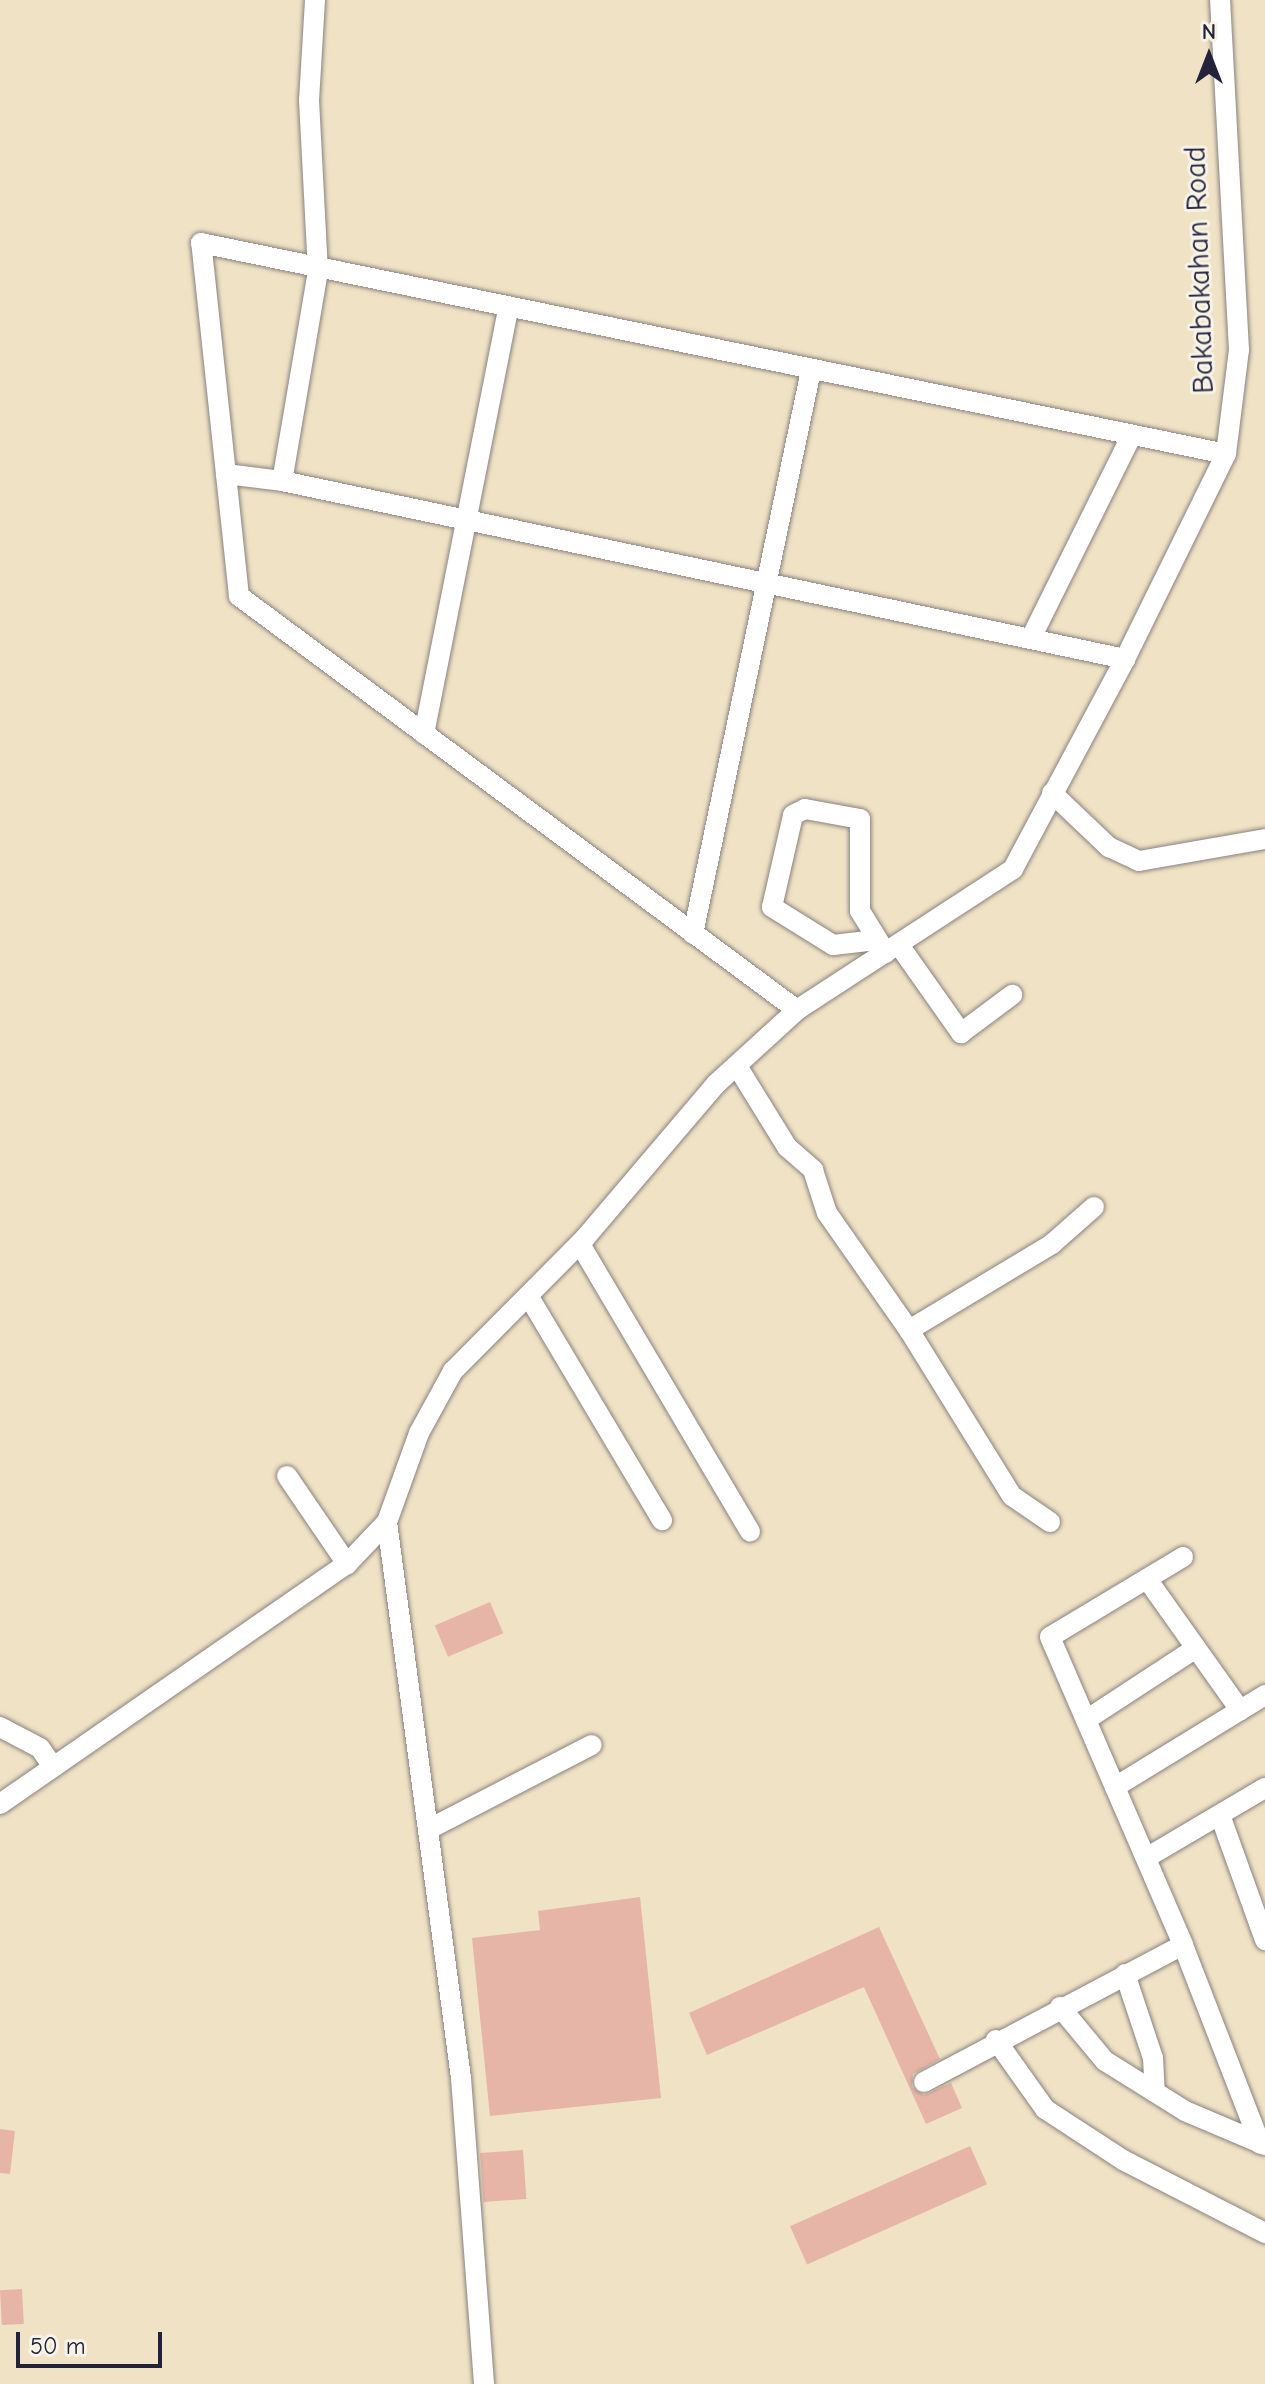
<!DOCTYPE html>
<style>
body{margin:0}
#map{position:relative;width:1265px;height:2384px;overflow:hidden;background:#f0e2c4;font-family:"Comic Neue",sans-serif}
div>[style]{position:absolute}
.building>*{inset:0;background:#e7b5a7;transform-origin:0 0}
.roads{filter:drop-shadow(0 0 2px #898280) drop-shadow(0 0 2px #898280)}
.minor>*{height:20px;margin:-10px;padding:0 10px;transform-origin:10px;border-radius:10px;background:#fff}
span{translate:-50% -50%;white-space:nowrap;text-align:center;line-height:1.15;-webkit-text-stroke:6px #f7f3e8;paint-order:stroke}
.street-label{font-size:30px;color:#22223b}
.north{position:absolute;left:1169px;top:16px;width:80px;height:80px;-webkit-text-stroke:6px #f7f3e8;paint-order:stroke;rotate:0deg;font-size:22px;font-weight:700;line-height:32px;text-align:center;color:#22223b}
.north::after{content:'';display:block;margin:auto;width:28px;height:36px;background:#22223b;clip-path:polygon(50% 0,100% 100%,50% 72%,0 100%)}
.scale{position:absolute;left:16px;top:2332px;width:146px;height:36px;box-sizing:border-box;border:4px solid #22223b;border-top:0;padding-left:10px;font-size:24px;line-height:28px;white-space:nowrap;color:#22223b;-webkit-text-stroke:6px #f7f3e8;paint-order:stroke}
</style>
<div id="map">
<div class="building">
<i style="left:490px;top:1602px;width:34px;height:60px;rotate:67deg"></i>
<i style="clip-path:polygon(640px 1897px,661px 2098px,490px 2116px,472px 1938px,540px 1930px,538px 1911px)"></i>
<i style="clip-path:polygon(879px 1927px,940px 2059px,913px 2074px,912px 2087px,924px 2095px,951px 2083px,962px 2108px,926px 2124px,864px 1987px,707px 2055px,689px 2013px)"></i>
<i style="clip-path:polygon(0 2129px,15px 2131px,10px 2174px,0 2173px)"></i>
<i style="left:970px;top:2146px;width:42px;height:197px;rotate:66deg"></i>
<i style="left:523px;top:2150px;width:49px;height:43px;rotate:86deg"></i>
<i style="left:22px;top:2289px;width:35px;height:22px;rotate:87deg"></i>
</div>
<div class="roads">
<div class="minor">
<i style="left:315px;top:0;width:100px;rotate:93.4deg"></i>
<i style="left:309px;top:100px;width:171px;rotate:87deg"></i>
<i style="left:318px;top:271px;width:213px;rotate:99.7deg"></i>
<i style="left:282px;top:481px;width:862px;rotate:11.92deg"></i>
<i style="left:226px;top:474px;width:56px;rotate:7.1deg"></i>
<i style="left:1032px;top:636px;width:222px;rotate:-63.6deg"></i>
<i style="left:424px;top:734px;width:433px;rotate:-78.8deg"></i>
<i style="left:1052px;top:793px;width:79px;rotate:43.5deg"></i>
<i style="left:1109px;top:847px;width:33px;rotate:25deg"></i>
<i style="left:1139px;top:861px;width:128px;rotate:-9.9deg"></i>
<i style="left:693px;top:934px;width:576px;rotate:-78.18deg"></i>
<i style="left:876px;top:940px;width:43px;rotate:173.4deg"></i>
<i style="left:833px;top:945px;width:72px;rotate:-148.1deg"></i>
<i style="left:772px;top:907px;width:94px;rotate:-77.1deg"></i>
<i style="left:793px;top:815px;width:13px;rotate:-27deg"></i>
<i style="left:805px;top:809px;width:56px;rotate:10.3deg"></i>
<i style="left:860px;top:819px;width:92px;rotate:90deg"></i>
<i style="left:860px;top:911px;width:49px;rotate:58.2deg"></i>
<i style="left:899px;top:945px;width:108px;rotate:54.8deg"></i>
<i style="left:961px;top:1033px;width:64px;rotate:-36.7deg"></i>
<i style="left:797px;top:1010px;width:695px;rotate:-143.43deg"></i>
<i style="left:239px;top:596px;width:355px;rotate:-96.1deg"></i>
<i style="left:201px;top:243px;width:1046px;rotate:11.63deg"></i>
<i style="left:737px;top:1066px;width:95px;rotate:58.3deg"></i>
<i style="left:787px;top:1147px;width:35px;rotate:41deg"></i>
<i style="left:813px;top:1170px;width:45px;rotate:72deg"></i>
<i style="left:827px;top:1213px;width:143px;rotate:55deg"></i>
<i style="left:909px;top:1330px;width:195px;rotate:58.2deg"></i>
<i style="left:1012px;top:1496px;width:46px;rotate:34.4deg"></i>
<i style="left:580px;top:1244px;width:334px;rotate:59.4deg"></i>
<i style="left:529px;top:1297px;width:260px;rotate:59.2deg"></i>
<i style="left:909px;top:1330px;width:167px;rotate:-31deg"></i>
<i style="left:1052px;top:1244px;width:56px;rotate:-41.4deg"></i>
<i style="left:287px;top:1476px;width:107px;rotate:55.7deg"></i>
<i style="left:387px;top:1522px;width:561px;rotate:82.42deg"></i>
<i style="left:461px;top:2078px;width:307px;rotate:85.7deg"></i>
<i style="left:1183px;top:1557px;width:155px;rotate:149deg"></i>
<i style="left:1050px;top:1637px;width:335px;rotate:66.6deg"></i>
<i style="left:1183px;top:1945px;width:213px;rotate:68.8deg"></i>
<i style="left:1147px;top:1579px;width:161px;rotate:54.6deg"></i>
<i style="left:1086px;top:1720px;width:131px;rotate:-33.2deg"></i>
<i style="left:0;top:1727px;width:45px;rotate:27.7deg"></i>
<i style="left:40px;top:1748px;width:21px;rotate:55deg"></i>
<i style="left:1115px;top:1787px;width:176px;rotate:-31.5deg"></i>
<i style="left:0;top:1804px;width:422px;rotate:-34.7deg"></i>
<i style="left:347px;top:1564px;width:58px;rotate:-46.4deg"></i>
<i style="left:387px;top:1522px;width:95px;rotate:-70.2deg"></i>
<i style="left:419px;top:1433px;width:71px;rotate:-61.3deg"></i>
<i style="left:453px;top:1371px;width:187px;rotate:-45.2deg"></i>
<i style="left:585px;top:1238px;width:202px;rotate:-49.6deg"></i>
<i style="left:716px;top:1084px;width:110px;rotate:-42.4deg"></i>
<i style="left:797px;top:1010px;width:258px;rotate:-33.1deg"></i>
<i style="left:1013px;top:869px;width:238px;rotate:-61.9deg"></i>
<i style="left:1125px;top:659px;width:229px;rotate:-63.8deg"></i>
<i style="left:1226px;top:454px;width:105px;rotate:-82.9deg"></i>
<i style="left:1239px;top:350px;width:351px;rotate:-93.1deg"></i>
<i style="left:1220px;top:1815px;width:133px;rotate:70.2deg"></i>
<i style="left:429px;top:1829px;width:183px;rotate:-27.3deg"></i>
<i style="left:1146px;top:1858px;width:138px;rotate:-30.5deg"></i>
<i style="left:1125px;top:1974px;width:89px;rotate:71.6deg"></i>
<i style="left:1153px;top:2058px;width:34px;rotate:87deg"></i>
<i style="left:1060px;top:2007px;width:70px;rotate:50.2deg"></i>
<i style="left:1105px;top:2061px;width:94px;rotate:32deg"></i>
<i style="left:1185px;top:2111px;width:87px;rotate:23deg"></i>
<i style="left:996px;top:2040px;width:85px;rotate:54.6deg"></i>
<i style="left:1045px;top:2109px;width:93px;rotate:33.2deg"></i>
<i style="left:1123px;top:2160px;width:160px;rotate:27.2deg"></i>
<i style="left:924px;top:2082px;width:293px;rotate:-27.9deg"></i>
</div>
</div>
<div class="street-label">
<span style="left:1200px;top:270px;rotate:-92deg">Bakabakahan Road</span>
</div>
<div class="north">N</div>
<div class="scale">50 m</div>
</div>
